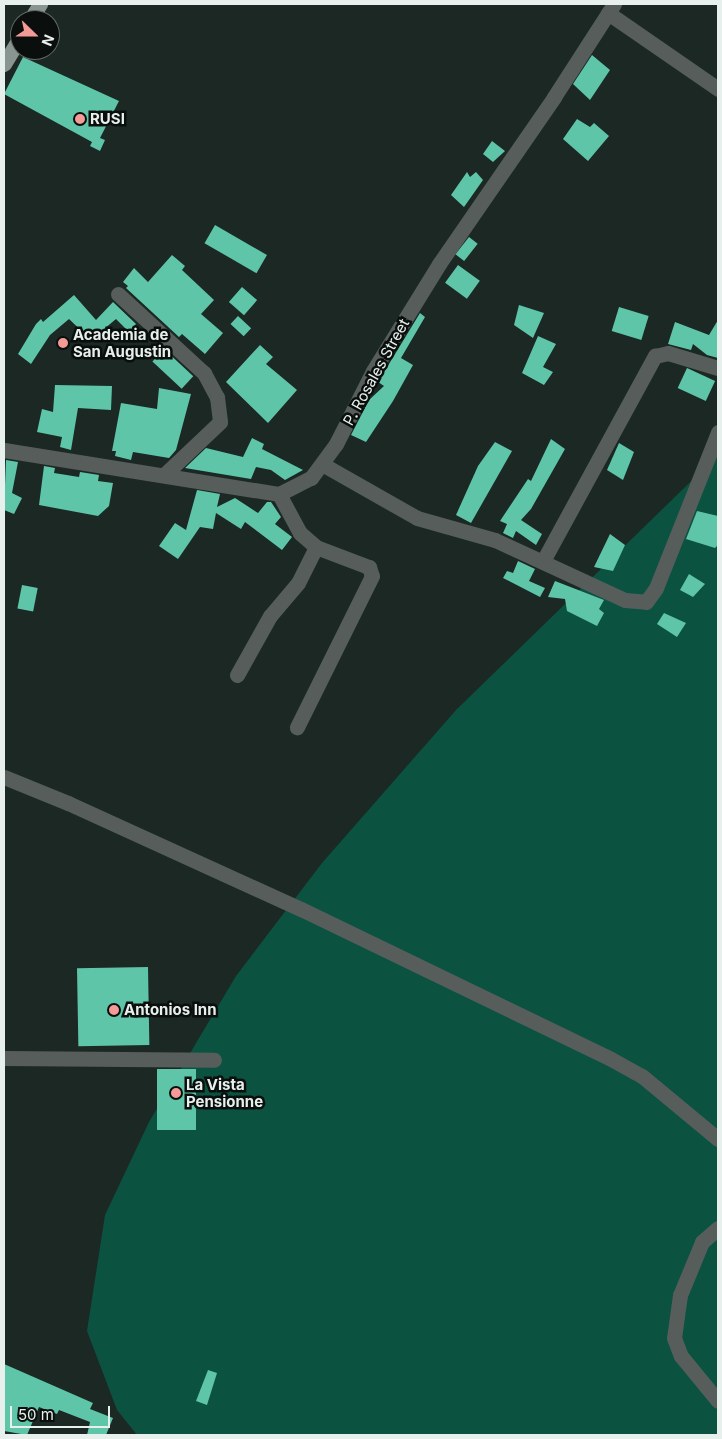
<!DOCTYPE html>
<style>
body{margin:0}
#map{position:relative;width:722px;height:1439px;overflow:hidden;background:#1b2824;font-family:Inter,sans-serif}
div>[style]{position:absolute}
.green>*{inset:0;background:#0b5241}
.building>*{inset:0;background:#5ec5a8;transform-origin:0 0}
.minor>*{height:15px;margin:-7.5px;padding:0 7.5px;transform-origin:7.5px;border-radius:7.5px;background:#575d5b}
.major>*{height:15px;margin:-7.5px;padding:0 7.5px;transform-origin:7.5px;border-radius:7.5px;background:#889590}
.dots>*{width:14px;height:14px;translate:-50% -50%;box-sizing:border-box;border:2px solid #0a0f0d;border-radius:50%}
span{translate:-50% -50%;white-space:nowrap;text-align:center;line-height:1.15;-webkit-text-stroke:5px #0a0f0d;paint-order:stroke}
.poi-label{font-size:15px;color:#e8f0ed;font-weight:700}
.left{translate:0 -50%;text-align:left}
.street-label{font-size:15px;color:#e8f0ed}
.frame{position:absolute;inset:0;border:5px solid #e8f0ed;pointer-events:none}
.north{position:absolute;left:10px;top:10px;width:50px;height:50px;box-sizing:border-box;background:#0a0f0d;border:1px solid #636967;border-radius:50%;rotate:112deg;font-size:14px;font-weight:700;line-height:20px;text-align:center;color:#e8f0ed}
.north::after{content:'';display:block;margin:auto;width:18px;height:22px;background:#f59b97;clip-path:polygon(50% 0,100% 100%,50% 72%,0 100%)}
.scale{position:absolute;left:10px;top:1406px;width:100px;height:22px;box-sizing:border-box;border:2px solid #e8f0ed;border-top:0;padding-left:6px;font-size:15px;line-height:18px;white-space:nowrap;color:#e8f0ed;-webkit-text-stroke:4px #0a0f0d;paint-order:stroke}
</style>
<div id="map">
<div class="green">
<i style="clip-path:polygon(718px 455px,718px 1435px,137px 1435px,117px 1410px,87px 1331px,105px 1215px,149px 1122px,236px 976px,322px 863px,456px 710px)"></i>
</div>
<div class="building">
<i style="clip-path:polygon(592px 55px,610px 70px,590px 100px,573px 84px)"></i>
<i style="clip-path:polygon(23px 57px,119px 101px,100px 138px,105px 140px,100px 151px,90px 146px,92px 142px,4px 94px)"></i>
<i style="clip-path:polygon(577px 119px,590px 127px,594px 123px,609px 136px,588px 161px,563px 139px)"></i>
<i style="clip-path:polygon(492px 141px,505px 151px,493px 162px,483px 154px)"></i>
<i style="clip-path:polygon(467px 172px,470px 177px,476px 172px,483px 180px,464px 207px,451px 195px)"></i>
<i style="left:215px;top:225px;width:60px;height:21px;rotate:30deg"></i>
<i style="left:469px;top:237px;width:11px;height:22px;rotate:38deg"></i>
<i style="clip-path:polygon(172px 255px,185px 266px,182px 270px,214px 300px,201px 314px,223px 333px,205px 354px,182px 334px,179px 337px,126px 288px,128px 286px,123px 282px,134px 268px,148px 282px)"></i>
<i style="left:458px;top:265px;width:27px;height:22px;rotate:36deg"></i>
<i style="left:242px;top:287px;width:20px;height:20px;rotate:41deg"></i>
<i style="clip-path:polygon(74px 295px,96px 320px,113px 302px,136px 324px,129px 332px,116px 319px,91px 340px,69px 319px,50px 335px,31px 364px,18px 354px,36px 324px,41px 319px,43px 322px)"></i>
<i style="clip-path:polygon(519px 305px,544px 313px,533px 338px,514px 325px)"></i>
<i style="left:619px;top:307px;width:31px;height:25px;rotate:17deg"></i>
<i style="clip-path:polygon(420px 313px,425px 317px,401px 358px,413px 365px,393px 401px,366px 442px,351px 435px,369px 400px,384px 386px,378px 382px)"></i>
<i style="left:238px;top:316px;width:18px;height:11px;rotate:43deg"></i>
<i style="clip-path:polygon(718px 320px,718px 358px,707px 355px,693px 344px,691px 350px,668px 344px,675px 322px,709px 335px)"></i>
<i style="clip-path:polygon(538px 336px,556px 344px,543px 367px,553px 372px,544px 385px,522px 373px)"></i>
<i style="clip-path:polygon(260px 345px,273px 357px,266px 364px,297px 390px,268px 423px,226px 382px)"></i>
<i style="left:164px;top:349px;width:40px;height:17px;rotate:43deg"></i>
<i style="left:687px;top:368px;width:31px;height:22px;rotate:25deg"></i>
<i style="clip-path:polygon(55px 385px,112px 386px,111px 410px,78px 408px,71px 450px,60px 447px,62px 437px,37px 432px,42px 409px,53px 412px)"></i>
<i style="clip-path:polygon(159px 388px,191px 394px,176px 450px,169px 458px,133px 452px,131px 460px,115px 456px,116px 451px,112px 451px,121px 403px,157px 409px)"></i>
<i style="clip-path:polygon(252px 438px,264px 444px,262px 449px,303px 470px,285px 480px,271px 470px,256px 467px,251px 479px,185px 468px,206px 448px,243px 457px)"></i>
<i style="clip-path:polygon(551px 439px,565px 449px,531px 509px,521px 520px,542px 534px,536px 545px,516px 531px,513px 538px,503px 533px,507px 524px,500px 521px,528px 479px,531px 481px)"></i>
<i style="clip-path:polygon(495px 442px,512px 451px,471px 523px,456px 515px,478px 466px)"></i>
<i style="clip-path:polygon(619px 443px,634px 452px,623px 480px,607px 470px)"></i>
<i style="clip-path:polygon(6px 460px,18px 462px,12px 493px,22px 498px,14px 514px,4px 510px)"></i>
<i style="clip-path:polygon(44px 466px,55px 468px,54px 473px,79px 477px,80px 472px,99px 475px,98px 481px,113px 483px,109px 506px,98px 516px,39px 505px)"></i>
<i style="clip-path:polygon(197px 490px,220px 494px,217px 507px,235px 498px,258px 513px,267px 502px,271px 502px,281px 517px,275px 524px,292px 537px,282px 550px,245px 522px,241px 529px,216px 513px,213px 529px,200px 527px,178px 559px,159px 546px,175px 523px,186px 530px)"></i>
<i style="clip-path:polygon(697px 511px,718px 516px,718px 545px,715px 548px,686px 539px)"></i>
<i style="clip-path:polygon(610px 534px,625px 545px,613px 571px,594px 567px)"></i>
<i style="clip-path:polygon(518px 561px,535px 569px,529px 581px,545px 588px,540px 597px,503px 578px,507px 571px,513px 573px)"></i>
<i style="clip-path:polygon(689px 574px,705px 584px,693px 597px,680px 590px)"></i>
<i style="clip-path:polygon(555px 581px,604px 600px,599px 609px,604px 613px,597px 626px,567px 611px,565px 599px,548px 597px)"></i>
<i style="left:22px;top:585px;width:16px;height:24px;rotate:11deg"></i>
<i style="clip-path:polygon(664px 613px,686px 623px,677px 637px,657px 624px)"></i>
<i style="left:148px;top:967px;width:78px;height:71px;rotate:89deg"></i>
<i style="left:157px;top:1069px;width:39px;height:61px"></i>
<i style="clip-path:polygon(4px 1364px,93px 1403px,90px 1409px,113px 1418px,106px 1435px,87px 1435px,90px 1422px,59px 1410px,57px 1414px,39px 1407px,27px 1435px,4px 1431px)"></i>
<i style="clip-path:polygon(208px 1370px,217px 1373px,207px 1405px,196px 1401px)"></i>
</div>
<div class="minor">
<i style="left:608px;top:13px;width:134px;rotate:34.6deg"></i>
<i style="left:118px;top:294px;width:117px;rotate:42.6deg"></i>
<i style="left:204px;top:373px;width:27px;rotate:62deg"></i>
<i style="left:217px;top:397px;width:25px;rotate:83deg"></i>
<i style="left:220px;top:422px;width:76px;rotate:136.6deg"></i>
<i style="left:4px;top:450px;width:278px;rotate:9.1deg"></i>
<i style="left:279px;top:494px;width:36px;rotate:-27deg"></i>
<i style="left:311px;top:478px;width:42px;rotate:-53.7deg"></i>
<i style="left:336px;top:444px;width:82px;rotate:-63.1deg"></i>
<i style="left:373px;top:371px;width:126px;rotate:-58.3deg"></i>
<i style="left:439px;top:264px;width:203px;rotate:-55.4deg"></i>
<i style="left:554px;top:97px;width:111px;rotate:-57.2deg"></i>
<i style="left:322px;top:464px;width:109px;rotate:29.6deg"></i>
<i style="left:417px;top:518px;width:81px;rotate:15.8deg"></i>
<i style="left:495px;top:540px;width:143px;rotate:24.8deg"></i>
<i style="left:625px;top:600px;width:21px;rotate:5deg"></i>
<i style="left:646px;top:602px;width:17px;rotate:-54deg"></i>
<i style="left:656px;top:588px;width:168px;rotate:-68.3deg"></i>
<i style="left:279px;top:494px;width:44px;rotate:61.7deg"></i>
<i style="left:300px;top:533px;width:21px;rotate:41deg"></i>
<i style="left:316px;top:547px;width:57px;rotate:20.7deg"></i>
<i style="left:369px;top:567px;width:9px;rotate:72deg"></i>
<i style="left:372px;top:576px;width:169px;rotate:116.4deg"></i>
<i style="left:543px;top:561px;width:234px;rotate:-61.4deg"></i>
<i style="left:655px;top:356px;width:13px;rotate:-13deg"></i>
<i style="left:668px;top:353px;width:52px;rotate:16.7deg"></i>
<i style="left:237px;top:675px;width:68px;rotate:-60.8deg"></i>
<i style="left:270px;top:616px;width:43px;rotate:-49.7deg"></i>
<i style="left:298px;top:583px;width:40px;rotate:-63.4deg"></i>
<i style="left:4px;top:777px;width:69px;rotate:22.1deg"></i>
<i style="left:68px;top:803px;width:256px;rotate:24.5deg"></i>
<i style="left:301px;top:909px;width:344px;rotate:25.8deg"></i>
<i style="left:611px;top:1059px;width:35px;rotate:29deg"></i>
<i style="left:642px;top:1076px;width:99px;rotate:39.7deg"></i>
<i style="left:4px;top:1058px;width:210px;rotate:0.5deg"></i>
<i style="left:718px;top:1228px;width:21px;rotate:139deg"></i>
<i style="left:702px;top:1242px;width:57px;rotate:112.5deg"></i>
<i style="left:680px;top:1295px;width:43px;rotate:97.9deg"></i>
<i style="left:674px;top:1338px;width:19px;rotate:69deg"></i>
<i style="left:681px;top:1356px;width:58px;rotate:50.6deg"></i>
</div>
<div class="major">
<i style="left:30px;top:20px;width:19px;rotate:-58deg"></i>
<i style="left:4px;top:64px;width:31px;rotate:-59deg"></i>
</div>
<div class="dots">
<i style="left:80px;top:119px;background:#f59b97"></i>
<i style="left:63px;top:343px;background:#f59b97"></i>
<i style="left:114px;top:1010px;background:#f59b97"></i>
<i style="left:176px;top:1093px;background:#f59b97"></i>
</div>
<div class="poi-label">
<span class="left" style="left:90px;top:119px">RUSI</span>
<span class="left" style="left:73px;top:343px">Academia de<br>San Augustin</span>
<span class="left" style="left:124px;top:1010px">Antonios Inn</span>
<span class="left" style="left:186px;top:1093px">La Vista<br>Pensionne</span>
</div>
<div class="street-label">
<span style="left:376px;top:372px;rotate:-61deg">P. Rosales Street</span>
</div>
<div class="frame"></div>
<div class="north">N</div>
<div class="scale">50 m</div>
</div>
